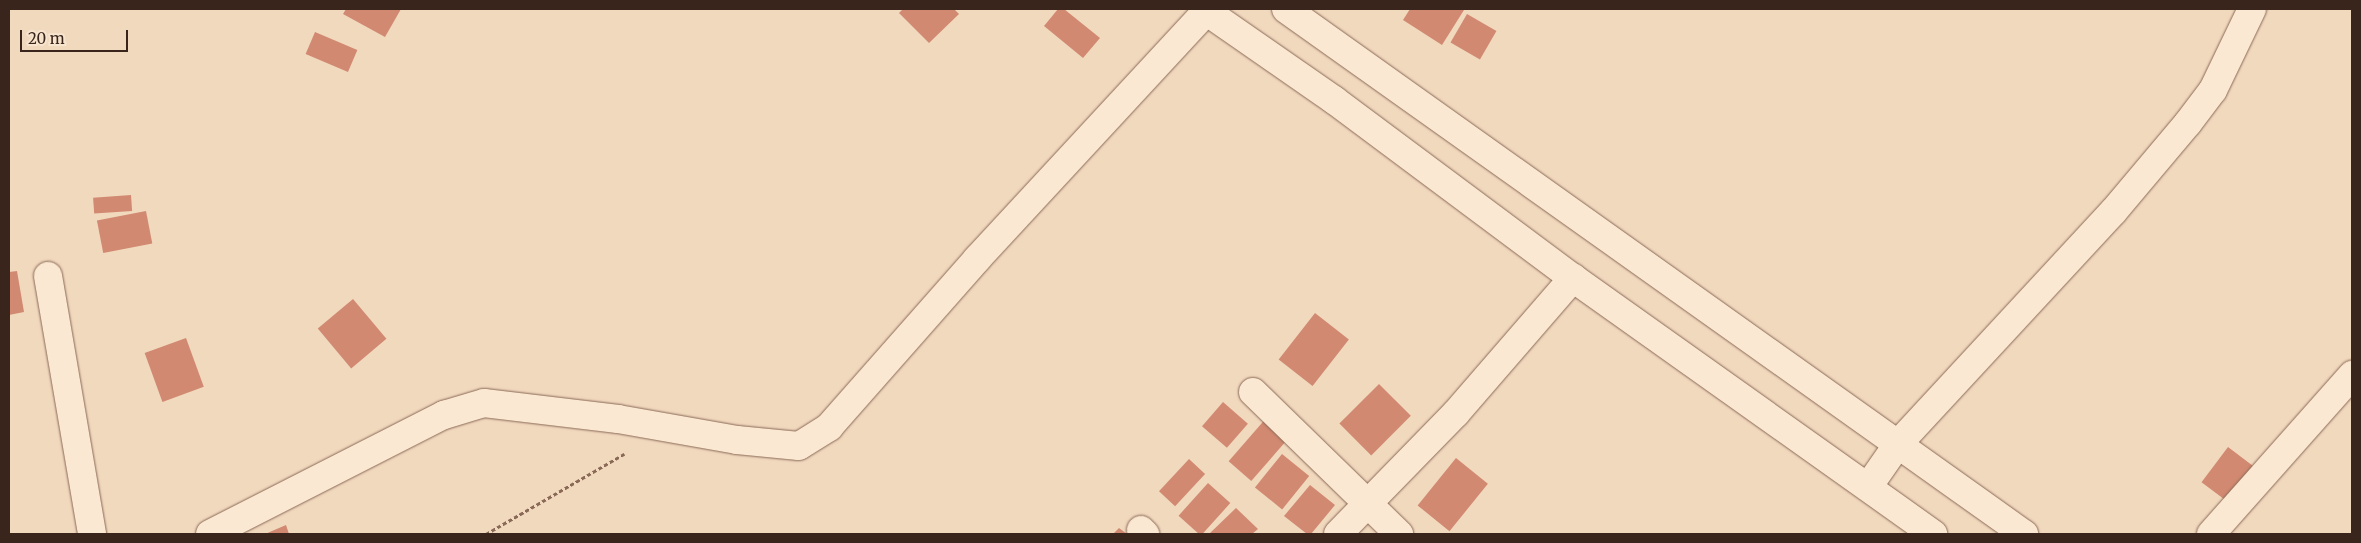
<!DOCTYPE html>
<style>
body{margin:0}
#map{position:relative;width:2361px;height:543px;overflow:hidden;background:#f1d9be;font-family:Merriweather,serif}
div>[style]{position:absolute}
.building>*{inset:0;background:#d18971;transform-origin:0 0}
.path>*{height:3px;margin-top:-1.5px;transform-origin:0;background:repeating-linear-gradient(90deg,#8a6956 0 4px,transparent 0 6.5px)}
.roads{filter:drop-shadow(0 0 1px #8a6956) drop-shadow(0 0 1px #8a6956)}
.minor>*{height:28px;margin:-14px;padding:0 14px;transform-origin:14px;border-radius:14px;background:#fbe8d2}
.tertiary>*{height:28px;margin:-14px;padding:0 14px;transform-origin:14px;border-radius:14px;background:#fbe8d2}
span{translate:-50% -50%;white-space:nowrap;text-align:center;line-height:1.15;-webkit-text-stroke:4.5px #f8e5ce;paint-order:stroke}
.frame{position:absolute;inset:0;border:10px solid #39251b;pointer-events:none}
.scale{position:absolute;left:20px;top:30px;width:108px;height:22px;box-sizing:border-box;border:2px solid #39251b;border-top:0;padding-left:6px;font-size:15px;line-height:18px;white-space:nowrap;color:#39251b;-webkit-text-stroke:4px #f8e5ce;paint-order:stroke}
</style>
<div id="map">
<div class="building">
<i style="clip-path:polygon(346px 9px,401px 9px,385px 37px,343px 14px)"></i>
<i style="clip-path:polygon(903px 9px,954px 9px,959px 14px,929px 43px,899px 13px)"></i>
<i style="clip-path:polygon(1058px 9px,1064px 9px,1100px 38px,1083px 58px,1044px 26px)"></i>
<i style="clip-path:polygon(1410px 9px,1461px 9px,1464px 10px,1442px 45px,1403px 20px)"></i>
<i style="left:1467px;top:14px;width:34px;height:33px;rotate:30deg"></i>
<i style="left:315px;top:32px;width:46px;height:24px;rotate:23deg"></i>
<i style="left:131px;top:195px;width:16px;height:38px;rotate:86deg"></i>
<i style="left:146px;top:211px;width:33px;height:50px;rotate:79deg"></i>
<i style="clip-path:polygon(17px 271px,24px 312px,9px 315px,9px 272px)"></i>
<i style="left:353px;top:299px;width:52px;height:46px;rotate:50deg"></i>
<i style="left:1315px;top:313px;width:43px;height:59px;rotate:38deg"></i>
<i style="left:186px;top:338px;width:52px;height:44px;rotate:70deg"></i>
<i style="left:1379px;top:384px;width:45px;height:56px;rotate:45deg"></i>
<i style="left:1223px;top:402px;width:33px;height:32px;rotate:41deg"></i>
<i style="left:1268px;top:416px;width:30px;height:60px;rotate:41deg"></i>
<i style="left:2228px;top:447px;width:36px;height:44px;rotate:37deg"></i>
<i style="left:1282px;top:454px;width:35px;height:43px;rotate:39deg"></i>
<i style="left:1456px;top:458px;width:41px;height:61px;rotate:39deg"></i>
<i style="left:1189px;top:459px;width:22px;height:44px;rotate:43deg"></i>
<i style="left:1208px;top:483px;width:30px;height:44px;rotate:42deg"></i>
<i style="clip-path:polygon(1310px 485px,1335px 505px,1311px 534px,1307px 534px,1284px 516px)"></i>
<i style="clip-path:polygon(1236px 508px,1258px 529px,1252px 534px,1209px 534px)"></i>
<i style="clip-path:polygon(286px 525px,289px 534px,265px 534px)"></i>
<i style="clip-path:polygon(1119px 528px,1127px 534px,1113px 534px)"></i>
</div>
<div class="path">
<i style="left:486px;top:534px;width:160px;rotate:-30.1deg"></i>
</div>
<div class="roads">
<div class="minor">
<i style="left:48px;top:276px;width:262px;rotate:80.3deg"></i>
<i style="left:1253px;top:392px;width:204px;rotate:44.2deg"></i>
<i style="left:1898px;top:444px;width:316px;rotate:-47.2deg"></i>
<i style="left:2113px;top:212px;width:116px;rotate:-49.9deg"></i>
<i style="left:2188px;top:123px;width:41px;rotate:-52.9deg"></i>
<i style="left:2213px;top:90px;width:90px;rotate:-64.3deg"></i>
<i style="left:1141px;top:530px;width:6px;rotate:45deg"></i>
<i style="left:210px;top:534px;width:263px;rotate:-27deg"></i>
<i style="left:444px;top:415px;width:42px;rotate:-16.7deg"></i>
<i style="left:484px;top:403px;width:135px;rotate:6.8deg"></i>
<i style="left:618px;top:419px;width:121px;rotate:10deg"></i>
<i style="left:737px;top:440px;width:62px;rotate:5.5deg"></i>
<i style="left:799px;top:446px;width:36px;rotate:-32deg"></i>
<i style="left:829px;top:427px;width:224px;rotate:-48.6deg"></i>
<i style="left:977px;top:259px;width:338px;rotate:-47.2deg"></i>
<i style="left:1338px;top:534px;width:169px;rotate:-45.7deg"></i>
<i style="left:1456px;top:413px;width:179px;rotate:-49.1deg"></i>
<i style="left:2211px;top:534px;width:213px;rotate:-48.4deg"></i>
</div>
<div class="tertiary">
<i style="left:1203px;top:9px;width:160px;rotate:34.8deg"></i>
<i style="left:1334px;top:100px;width:298px;rotate:36.7deg"></i>
<i style="left:1573px;top:278px;width:442px;rotate:35.4deg"></i>
<i style="left:1286px;top:9px;width:906px;rotate:35.43deg"></i>
<i style="left:1868px;top:487px;width:52px;rotate:-55.1deg"></i>
</div>
</div>
<div class="frame"></div>
<div class="scale">20 m</div>
</div>
